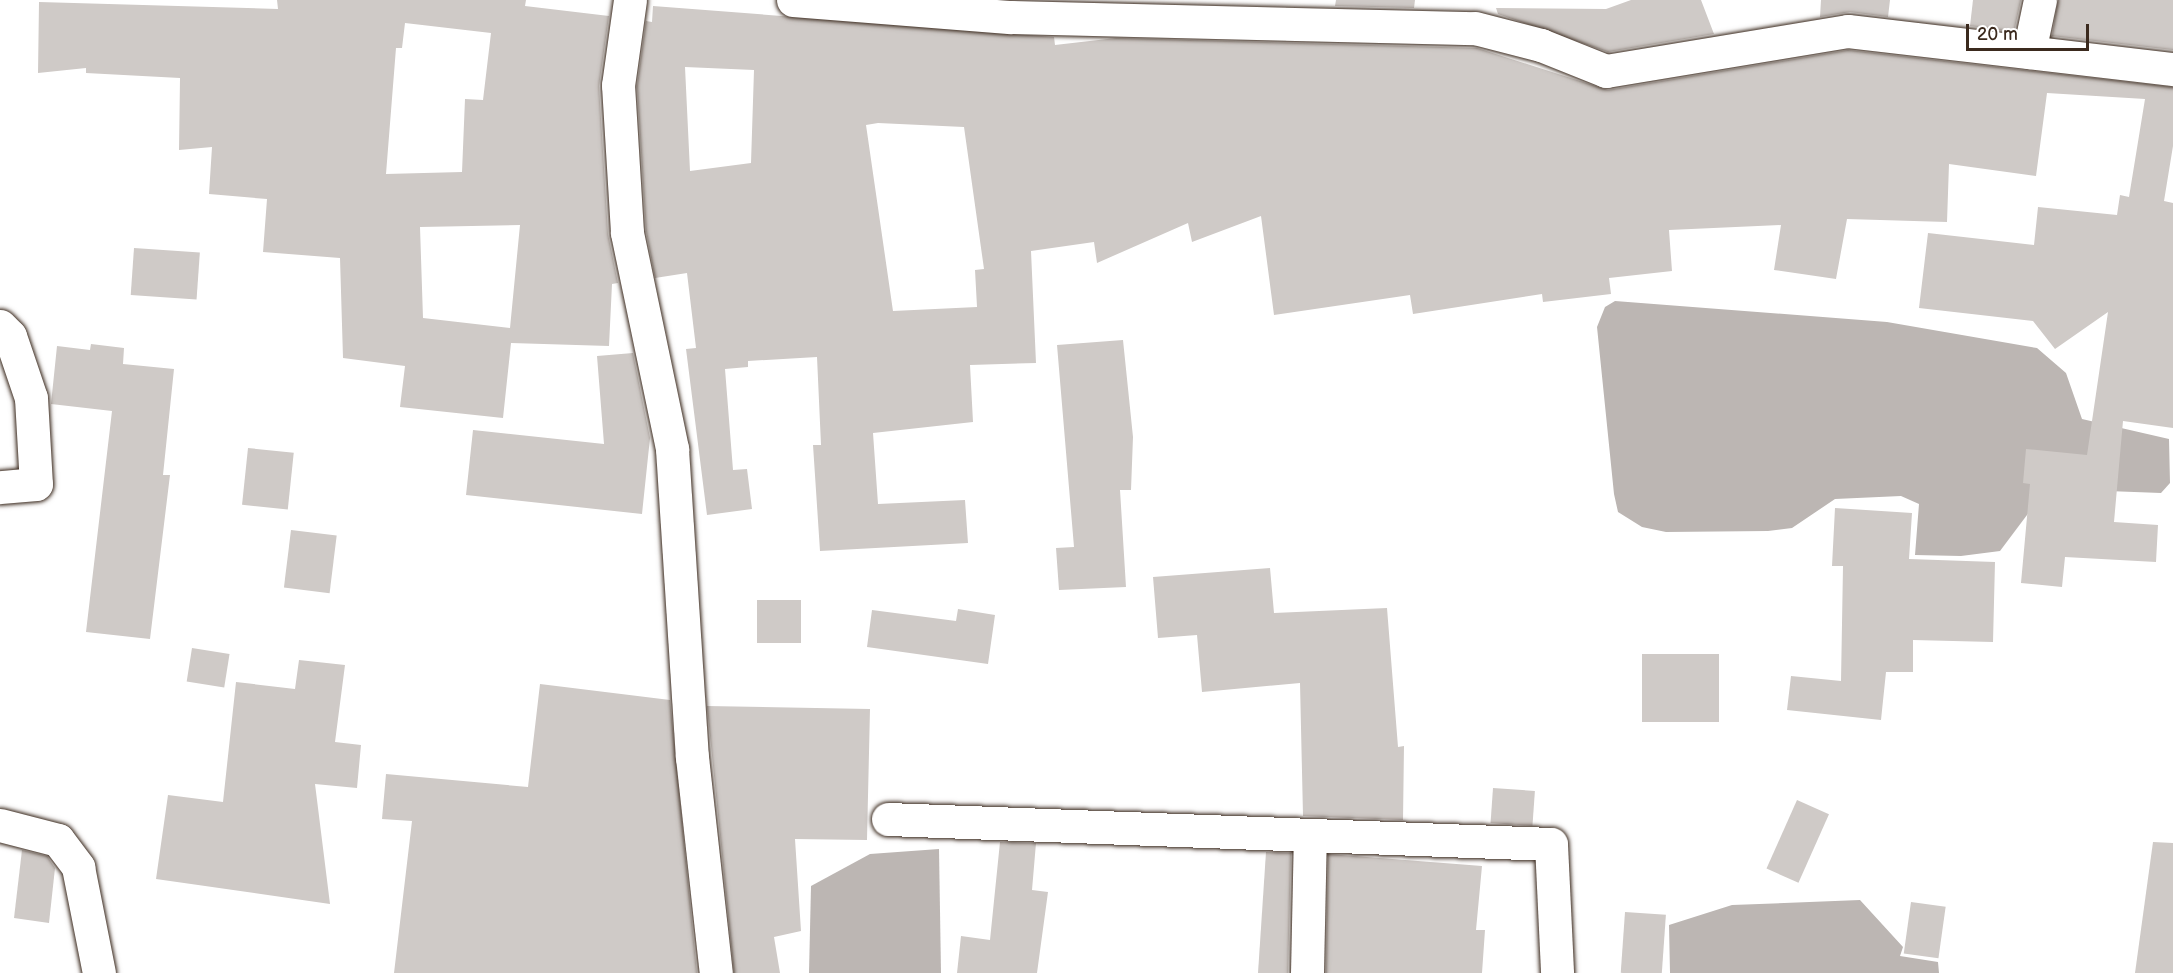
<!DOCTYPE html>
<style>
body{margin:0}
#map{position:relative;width:2173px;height:973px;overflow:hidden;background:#fff;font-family:"Balsamiq Sans",sans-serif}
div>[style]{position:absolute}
.water>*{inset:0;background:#bcb6b3}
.building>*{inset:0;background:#cfcac7;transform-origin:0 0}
.roads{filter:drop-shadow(0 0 2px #3b2a1e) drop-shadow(0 0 2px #3b2a1e)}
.street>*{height:33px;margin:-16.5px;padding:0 16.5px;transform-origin:16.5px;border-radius:16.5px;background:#fff}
span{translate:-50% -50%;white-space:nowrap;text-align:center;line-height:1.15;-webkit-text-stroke:5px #fff;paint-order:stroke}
.scale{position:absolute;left:1966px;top:24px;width:123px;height:27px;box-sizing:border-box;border:3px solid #3b2a1e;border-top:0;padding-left:8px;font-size:18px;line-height:21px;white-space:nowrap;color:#3b2a1e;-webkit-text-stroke:4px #fff;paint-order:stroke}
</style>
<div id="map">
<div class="water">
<i style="clip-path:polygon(1615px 301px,1887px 322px,2037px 348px,2066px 373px,2082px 419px,2169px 439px,2170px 483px,2161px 493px,2081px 490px,2033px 507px,2000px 551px,1961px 556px,1915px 555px,1919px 504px,1901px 496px,1835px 499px,1792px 528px,1768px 531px,1666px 532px,1642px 527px,1618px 512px,1614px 494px,1597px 327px,1605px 307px)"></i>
<i style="clip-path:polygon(939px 849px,941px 973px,809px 973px,811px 886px,870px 854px)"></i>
<i style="clip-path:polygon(1860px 900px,1903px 947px,1900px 956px,1938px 962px,1939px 973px,1670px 973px,1669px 925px,1732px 905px)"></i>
</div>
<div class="building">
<i style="clip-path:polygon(evenodd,277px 0,526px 0,525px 6px,609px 16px,599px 86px,608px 234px,618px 283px,612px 284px,609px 346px,511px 343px,503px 418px,400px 407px,405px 366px,343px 358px,340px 258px,263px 252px,267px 199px,209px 194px,212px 147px,179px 150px,180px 78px,86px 73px,86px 68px,38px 73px,39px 2px,278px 9px,277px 0,405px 23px,491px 33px,483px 100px,465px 99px,462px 172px,386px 174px,396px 48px,402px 48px,405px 23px,277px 0,520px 225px,510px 328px,423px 318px,420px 227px,520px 225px)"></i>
<i style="clip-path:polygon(1336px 0,1415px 0,1414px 8px,1335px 6px)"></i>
<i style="clip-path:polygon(1631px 0,1701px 0,1714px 34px,1608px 52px,1498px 14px,1496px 8px,1606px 9px)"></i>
<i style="clip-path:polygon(1821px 0,1890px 0,1888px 17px,1850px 12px,1820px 17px)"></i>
<i style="clip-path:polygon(1973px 0,2021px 0,2014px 32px,1970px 26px)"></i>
<i style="clip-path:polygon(2058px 0,2173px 0,2173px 50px,2052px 36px)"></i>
<i style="clip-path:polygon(evenodd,653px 6px,1054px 37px,1055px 45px,1116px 38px,1477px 48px,1608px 90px,1848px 50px,2173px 87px,2173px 146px,2164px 201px,2173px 203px,2173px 428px,2123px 421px,2114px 522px,2158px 525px,2156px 562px,2065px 557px,2062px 587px,2021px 583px,2030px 484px,2023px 483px,2026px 449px,2087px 455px,2108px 312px,2055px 349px,2033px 321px,1919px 308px,1928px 233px,2034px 245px,2038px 207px,2117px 215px,2120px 195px,2129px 197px,2145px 99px,2047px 93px,2036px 176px,1949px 164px,1947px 222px,1847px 219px,1836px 279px,1774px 270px,1781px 225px,1669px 230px,1672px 271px,1609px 278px,1611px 294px,1543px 302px,1542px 294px,1413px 314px,1410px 295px,1274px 315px,1261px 216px,1192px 242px,1188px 223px,1097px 263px,1094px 242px,1031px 251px,1036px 363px,970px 365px,973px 422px,873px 433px,878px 504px,965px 500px,968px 543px,820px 551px,813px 445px,821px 445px,817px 357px,748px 361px,748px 367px,725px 369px,733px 470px,747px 469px,752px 509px,707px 515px,686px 349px,696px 348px,687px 273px,655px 278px,646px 231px,637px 86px,646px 21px,652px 22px,653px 6px,685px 67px,754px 70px,751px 163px,690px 171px,685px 67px,653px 6px,878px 123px,964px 127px,984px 269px,975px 270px,977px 307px,893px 311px,866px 125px,878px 123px)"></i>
<i style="left:134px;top:248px;width:66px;height:47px;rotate:4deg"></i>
<i style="clip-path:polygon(1123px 340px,1133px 437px,1131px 490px,1120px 490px,1126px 587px,1059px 590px,1056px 548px,1074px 547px,1057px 345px)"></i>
<i style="clip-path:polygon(91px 344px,124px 348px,123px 364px,174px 369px,163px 475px,170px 475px,150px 639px,86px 632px,112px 411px,51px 404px,57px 346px,90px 350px)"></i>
<i style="clip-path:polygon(633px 353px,650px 438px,642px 514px,466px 495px,473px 430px,604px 444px,597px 356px)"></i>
<i style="left:248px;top:448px;width:46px;height:57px;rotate:6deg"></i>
<i style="clip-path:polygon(1835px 508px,1912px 513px,1909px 559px,1995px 562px,1993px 642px,1913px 640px,1913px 672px,1886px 672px,1881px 720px,1787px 710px,1791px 676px,1841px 681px,1843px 566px,1832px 566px)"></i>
<i style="left:291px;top:530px;width:46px;height:58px;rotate:7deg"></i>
<i style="clip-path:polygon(1270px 568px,1274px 613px,1387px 608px,1398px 747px,1404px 746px,1403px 820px,1303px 816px,1300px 683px,1202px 692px,1197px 635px,1158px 638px,1153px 577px)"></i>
<i style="left:757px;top:600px;width:44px;height:43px"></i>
<i style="clip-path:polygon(958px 609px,995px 615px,988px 664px,867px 647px,872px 610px,956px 621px)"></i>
<i style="left:192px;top:648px;width:38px;height:34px;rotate:9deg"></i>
<i style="left:1642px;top:654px;width:77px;height:68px"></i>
<i style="clip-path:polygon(299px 660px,345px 665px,335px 742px,361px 745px,357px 788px,315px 784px,330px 904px,156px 879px,168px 795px,223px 802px,236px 682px,295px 689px)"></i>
<i style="clip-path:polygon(540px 684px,670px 700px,697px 973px,394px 973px,412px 821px,382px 819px,386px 774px,528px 787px)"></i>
<i style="clip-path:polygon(707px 706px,870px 709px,867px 840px,795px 839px,801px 931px,774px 937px,780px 973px,734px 973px)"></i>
<i style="left:1493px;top:788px;width:42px;height:35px;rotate:4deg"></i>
<i style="left:1797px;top:800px;width:35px;height:75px;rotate:24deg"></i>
<i style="clip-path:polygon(1000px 842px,1036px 843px,1032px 890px,1048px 892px,1037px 973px,957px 973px,961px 936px,990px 940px)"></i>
<i style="clip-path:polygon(2153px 842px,2173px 843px,2173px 973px,2135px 973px)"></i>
<i style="clip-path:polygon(22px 850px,47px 856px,55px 868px,49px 923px,14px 918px)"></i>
<i style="clip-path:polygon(1266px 852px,1291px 853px,1288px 973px,1258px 973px)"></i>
<i style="clip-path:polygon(1328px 854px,1482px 866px,1476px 930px,1485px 930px,1482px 973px,1326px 973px)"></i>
<i style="left:1911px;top:902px;width:35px;height:52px;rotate:8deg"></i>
<i style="left:1625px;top:912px;width:41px;height:61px;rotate:4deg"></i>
</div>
<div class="roads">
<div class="street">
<i style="left:630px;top:0;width:86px;rotate:98deg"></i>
<i style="left:618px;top:85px;width:148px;rotate:86.5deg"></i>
<i style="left:627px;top:233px;width:221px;rotate:78.2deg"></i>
<i style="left:672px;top:449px;width:309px;rotate:86.3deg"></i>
<i style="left:692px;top:757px;width:217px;rotate:83.7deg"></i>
<i style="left:793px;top:0;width:219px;rotate:4.5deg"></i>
<i style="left:1011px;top:17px;width:464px;rotate:1.4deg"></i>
<i style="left:1475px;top:28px;width:68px;rotate:14.4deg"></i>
<i style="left:1541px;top:45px;width:70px;rotate:21.8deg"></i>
<i style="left:1606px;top:71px;width:245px;rotate:-9.4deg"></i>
<i style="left:1848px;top:31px;width:327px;rotate:6.7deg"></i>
<i style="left:2029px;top:52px;width:53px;rotate:-78.1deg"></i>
<i style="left:0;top:326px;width:14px;rotate:45deg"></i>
<i style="left:10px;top:336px;width:65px;rotate:71.3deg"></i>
<i style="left:31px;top:398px;width:86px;rotate:86.7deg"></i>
<i style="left:36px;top:484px;width:36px;rotate:175deg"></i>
<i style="left:888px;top:819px;width:663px;rotate:2.16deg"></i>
<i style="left:1551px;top:844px;width:129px;rotate:87.3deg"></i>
<i style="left:0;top:825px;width:60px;rotate:14.5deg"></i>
<i style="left:58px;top:840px;width:34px;rotate:53deg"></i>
<i style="left:78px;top:867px;width:108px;rotate:78.8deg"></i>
<i style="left:1307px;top:973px;width:138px;rotate:-88.8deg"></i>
</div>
</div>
<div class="scale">20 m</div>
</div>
